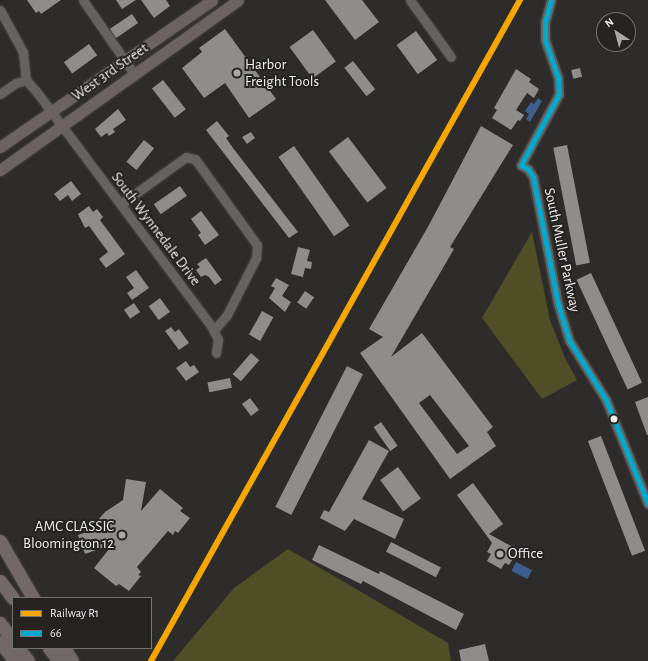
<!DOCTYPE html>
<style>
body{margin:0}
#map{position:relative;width:648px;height:661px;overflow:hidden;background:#2e2c2a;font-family:"Alegreya Sans",sans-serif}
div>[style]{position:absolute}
.green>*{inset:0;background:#4e4f26}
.water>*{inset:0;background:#3d5e8d;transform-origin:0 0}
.building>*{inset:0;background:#8e8d8b;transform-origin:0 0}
.roads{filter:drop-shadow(0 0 1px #494847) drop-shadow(0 0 1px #494847)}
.minor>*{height:9px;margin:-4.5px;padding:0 4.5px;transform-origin:4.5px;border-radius:4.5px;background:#656362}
.major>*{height:11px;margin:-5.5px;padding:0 5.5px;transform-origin:5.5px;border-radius:5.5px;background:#6a6361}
.highway>*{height:13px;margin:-6.5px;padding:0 6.5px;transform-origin:6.5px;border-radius:6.5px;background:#726867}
.bus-1>*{height:5px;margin:-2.5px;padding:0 2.5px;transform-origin:2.5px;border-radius:2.5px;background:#00a9ce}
.rail-1>*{height:6px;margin:-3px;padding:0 3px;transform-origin:3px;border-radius:3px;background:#f7a600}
.dots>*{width:11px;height:11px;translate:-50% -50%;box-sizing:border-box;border:2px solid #252320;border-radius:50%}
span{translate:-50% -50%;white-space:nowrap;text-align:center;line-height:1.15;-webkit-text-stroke:4px #252320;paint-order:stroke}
.poi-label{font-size:15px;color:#efeeec}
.left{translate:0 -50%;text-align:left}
.right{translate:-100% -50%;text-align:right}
.street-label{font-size:15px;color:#efeeec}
.legend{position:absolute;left:12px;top:597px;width:140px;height:52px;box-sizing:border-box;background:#252320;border:1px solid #767472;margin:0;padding:5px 7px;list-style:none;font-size:12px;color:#efeeec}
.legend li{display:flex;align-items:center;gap:8px;height:20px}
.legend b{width:20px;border:1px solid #767472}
.north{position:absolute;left:596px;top:12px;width:40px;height:40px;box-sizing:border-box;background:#252320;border:1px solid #767472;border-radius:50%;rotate:324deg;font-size:11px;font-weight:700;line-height:16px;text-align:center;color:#efeeec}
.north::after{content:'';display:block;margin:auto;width:14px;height:18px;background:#abaaa8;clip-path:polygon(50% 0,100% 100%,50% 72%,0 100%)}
</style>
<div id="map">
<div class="green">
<i style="clip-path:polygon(532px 232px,550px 320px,565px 358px,577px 380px,542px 399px,482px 318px)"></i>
<i style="clip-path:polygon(288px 549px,448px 643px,451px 661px,173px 661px,234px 588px)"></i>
</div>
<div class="water">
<i style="clip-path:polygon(538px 98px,542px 101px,530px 122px,526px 119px,529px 114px,525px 111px,531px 102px,534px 104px)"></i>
<i style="left:516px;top:562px;width:18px;height:10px;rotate:27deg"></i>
</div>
<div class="building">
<i style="clip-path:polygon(27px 0,61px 0,41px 14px,39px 11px,36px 13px)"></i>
<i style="clip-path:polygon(116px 0,136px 0,122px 9px)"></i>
<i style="clip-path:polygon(141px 0,166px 0,170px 6px,154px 18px)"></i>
<i style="clip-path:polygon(325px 0,362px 0,379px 22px,355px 40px)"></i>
<i style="left:132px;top:14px;width:11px;height:27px;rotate:56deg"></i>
<i style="clip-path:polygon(225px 29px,276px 99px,249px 118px,225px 83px,204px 98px,182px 68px,202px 52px,199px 48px)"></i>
<i style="left:313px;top:30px;width:39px;height:29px;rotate:54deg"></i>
<i style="left:416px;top:31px;width:36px;height:24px;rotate:54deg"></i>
<i style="left:89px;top:44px;width:14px;height:31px;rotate:54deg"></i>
<i style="left:353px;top:61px;width:36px;height:11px;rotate:52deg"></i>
<i style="left:580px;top:68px;width:9px;height:9px;rotate:77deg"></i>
<i style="clip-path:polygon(516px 69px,531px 79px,529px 82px,539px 89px,534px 98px,527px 93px,516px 110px,524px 115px,520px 121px,518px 120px,511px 130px,492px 118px,497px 110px,494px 108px)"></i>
<i style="left:163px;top:80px;width:37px;height:14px;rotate:52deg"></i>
<i style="clip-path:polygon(118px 109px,126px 120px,113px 129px,115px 132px,109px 136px,107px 133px,101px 137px,95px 129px)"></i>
<i style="clip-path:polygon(217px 121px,229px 136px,226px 138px,233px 148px,298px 232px,289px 238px,206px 130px)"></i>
<i style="clip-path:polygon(evenodd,481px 126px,513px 145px,450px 247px,454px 249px,391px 357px,422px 333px,493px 427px,487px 432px,496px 446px,450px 479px,360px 353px,383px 337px,369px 329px,429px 225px,481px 126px,430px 395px,469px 446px,457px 454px,419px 403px,430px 395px)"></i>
<i style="clip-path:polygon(251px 132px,255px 138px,247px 144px,242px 137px)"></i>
<i style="left:348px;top:137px;width:64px;height:24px;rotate:53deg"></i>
<i style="left:144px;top:140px;width:13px;height:28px;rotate:39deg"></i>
<i style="left:567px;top:145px;width:120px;height:14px;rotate:79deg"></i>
<i style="left:294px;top:146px;width:97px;height:19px;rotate:55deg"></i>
<i style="clip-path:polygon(71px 181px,81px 194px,72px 201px,68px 195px,60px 201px,54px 194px)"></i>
<i style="left:180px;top:186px;width:12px;height:32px;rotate:55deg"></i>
<i style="clip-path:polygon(89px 206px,93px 212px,97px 209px,103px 217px,100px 220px,125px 254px,106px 268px,99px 259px,108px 252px,89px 226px,85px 228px,78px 214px)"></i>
<i style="clip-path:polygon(201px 211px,219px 235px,205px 245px,198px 235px,201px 233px,191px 219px)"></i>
<i style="clip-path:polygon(298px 247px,310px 250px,307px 261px,312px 262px,311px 269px,305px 268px,303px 277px,291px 274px)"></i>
<i style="clip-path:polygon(206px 258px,222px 280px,215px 285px,209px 277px,205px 275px,201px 277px,196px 270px,200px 267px,197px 264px)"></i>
<i style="clip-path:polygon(136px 270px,149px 288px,132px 300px,127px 293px,134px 288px,126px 277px)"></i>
<i style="left:591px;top:273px;width:121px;height:16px;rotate:65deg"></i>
<i style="clip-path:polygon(276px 278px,289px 285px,282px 296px,291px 302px,285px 312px,269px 298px,275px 288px,271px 286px)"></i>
<i style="left:305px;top:291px;width:11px;height:14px;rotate:34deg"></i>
<i style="left:160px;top:298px;width:17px;height:14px;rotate:54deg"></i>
<i style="left:134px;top:303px;width:11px;height:12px;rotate:56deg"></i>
<i style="left:262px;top:311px;width:13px;height:27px;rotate:29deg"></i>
<i style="clip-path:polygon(171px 327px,175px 332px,179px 329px,189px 343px,179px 350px,165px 331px)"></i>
<i style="left:251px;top:353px;width:11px;height:28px;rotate:41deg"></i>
<i style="clip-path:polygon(186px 361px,190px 367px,194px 365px,199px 372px,186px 381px,176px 368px)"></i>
<i style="left:347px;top:366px;width:18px;height:158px;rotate:27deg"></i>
<i style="left:230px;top:378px;width:10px;height:23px;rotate:79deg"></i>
<i style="clip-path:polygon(648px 397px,648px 435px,647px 435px,635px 402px)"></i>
<i style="left:250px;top:398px;width:15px;height:10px;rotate:53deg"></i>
<i style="left:381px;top:422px;width:29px;height:9px;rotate:55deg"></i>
<i style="left:601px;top:436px;width:123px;height:14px;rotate:69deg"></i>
<i style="clip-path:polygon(369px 440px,389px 451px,362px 499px,404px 519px,395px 539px,354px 519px,345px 531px,320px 518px,324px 510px,329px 512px)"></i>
<i style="left:398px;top:467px;width:39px;height:22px;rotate:54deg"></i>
<i style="clip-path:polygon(126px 479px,146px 482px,141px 511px,160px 489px,183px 508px,180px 511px,190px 518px,178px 533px,175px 531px,173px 535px,168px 531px,150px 552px,137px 567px,141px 572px,138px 575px,141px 576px,129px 591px,119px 584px,116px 586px,94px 568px,113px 544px,85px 554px,78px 535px,96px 529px,98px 520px,105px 512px,123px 500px)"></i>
<i style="clip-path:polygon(473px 483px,503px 524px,489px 534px,513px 547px,509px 555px,514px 557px,509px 565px,505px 563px,501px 569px,487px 561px,491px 554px,487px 552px,492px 543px,457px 495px)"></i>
<i style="left:391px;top:542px;width:56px;height:11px;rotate:27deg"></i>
<i style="clip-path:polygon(319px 545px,379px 574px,380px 571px,464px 614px,456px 630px,363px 581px,361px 584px,312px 560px)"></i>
<i style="clip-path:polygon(485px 644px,489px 661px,461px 661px,459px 650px)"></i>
</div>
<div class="roads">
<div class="minor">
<i style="left:83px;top:0;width:90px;rotate:55.4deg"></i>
<i style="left:410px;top:0;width:70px;rotate:54.3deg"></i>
<i style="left:551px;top:0;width:23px;rotate:105deg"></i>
<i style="left:545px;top:22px;width:18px;rotate:90deg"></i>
<i style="left:545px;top:40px;width:39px;rotate:71deg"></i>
<i style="left:558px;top:77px;width:17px;rotate:87deg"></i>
<i style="left:559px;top:94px;width:81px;rotate:118.2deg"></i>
<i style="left:521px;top:165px;width:8px;rotate:30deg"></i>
<i style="left:528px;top:169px;width:9px;rotate:58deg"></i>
<i style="left:533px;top:177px;width:129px;rotate:78.9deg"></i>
<i style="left:558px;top:304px;width:38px;rotate:73deg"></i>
<i style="left:569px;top:340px;width:70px;rotate:58.3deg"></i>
<i style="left:606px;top:400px;width:112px;rotate:68deg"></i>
<i style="left:0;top:10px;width:48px;rotate:61.3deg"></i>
<i style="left:23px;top:52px;width:28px;rotate:84deg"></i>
<i style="left:0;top:94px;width:19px;rotate:-35deg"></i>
<i style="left:16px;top:83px;width:10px;rotate:-17deg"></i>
<i style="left:26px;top:80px;width:15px;rotate:48deg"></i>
<i style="left:36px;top:91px;width:293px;rotate:53.3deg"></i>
<i style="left:211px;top:326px;width:15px;rotate:62deg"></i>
<i style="left:218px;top:339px;width:14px;rotate:98deg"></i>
<i style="left:121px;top:204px;width:80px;rotate:-35.9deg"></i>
<i style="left:186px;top:157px;width:9px;rotate:13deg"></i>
<i style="left:195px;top:159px;width:106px;rotate:54.2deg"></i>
<i style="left:257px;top:245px;width:13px;rotate:94deg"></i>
<i style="left:256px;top:258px;width:64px;rotate:117deg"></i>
<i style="left:227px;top:315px;width:20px;rotate:131deg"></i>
</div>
<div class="major">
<i style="left:0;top:147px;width:258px;rotate:-34.7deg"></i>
<i style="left:0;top:170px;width:292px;rotate:-35.5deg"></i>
</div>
<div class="highway">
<i style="left:0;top:541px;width:66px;rotate:59.9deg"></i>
<i style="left:0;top:581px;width:21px;rotate:53deg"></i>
<i style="left:0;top:623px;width:22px;rotate:54deg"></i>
<i style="left:0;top:642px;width:24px;rotate:52deg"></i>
<i style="left:18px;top:648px;width:16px;rotate:52deg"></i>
<i style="left:49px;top:648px;width:16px;rotate:52deg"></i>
<i style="left:64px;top:648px;width:15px;rotate:58deg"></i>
</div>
</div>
<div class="bus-1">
<i style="left:551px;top:0;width:23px;rotate:105deg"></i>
<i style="left:545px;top:22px;width:18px;rotate:90deg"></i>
<i style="left:545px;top:40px;width:39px;rotate:71deg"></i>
<i style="left:558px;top:77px;width:17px;rotate:87deg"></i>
<i style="left:559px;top:94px;width:81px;rotate:118.2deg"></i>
<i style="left:521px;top:165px;width:8px;rotate:30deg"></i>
<i style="left:528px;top:169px;width:9px;rotate:58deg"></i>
<i style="left:533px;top:177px;width:129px;rotate:78.9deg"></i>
<i style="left:558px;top:304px;width:38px;rotate:73deg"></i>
<i style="left:569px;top:340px;width:70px;rotate:58.3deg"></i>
<i style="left:606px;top:400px;width:112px;rotate:68deg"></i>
</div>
<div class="rail-1">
<i style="left:151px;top:661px;width:757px;rotate:-60.83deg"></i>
</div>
<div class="dots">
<i style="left:237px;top:73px;background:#abaaa8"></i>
<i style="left:614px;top:419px;background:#efeeec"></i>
<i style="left:122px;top:535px;background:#abaaa8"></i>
<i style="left:500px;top:554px;background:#abaaa8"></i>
</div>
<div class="poi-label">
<span class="left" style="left:245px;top:73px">Harbor<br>Freight Tools</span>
<span class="right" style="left:114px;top:535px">AMC CLASSIC<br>Bloomington 12</span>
<span class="left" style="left:508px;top:554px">Office</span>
</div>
<div class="street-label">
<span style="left:110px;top:72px;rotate:-35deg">West 3rd Street</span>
<span style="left:156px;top:229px;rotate:53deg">South Wynnedale Drive</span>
<span style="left:562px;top:250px;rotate:78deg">South Muller Parkway</span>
</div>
<ul class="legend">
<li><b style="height:5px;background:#f7a600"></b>Railway R1</li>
<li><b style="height:5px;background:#00a9ce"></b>66</li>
</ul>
<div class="north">N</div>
</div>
